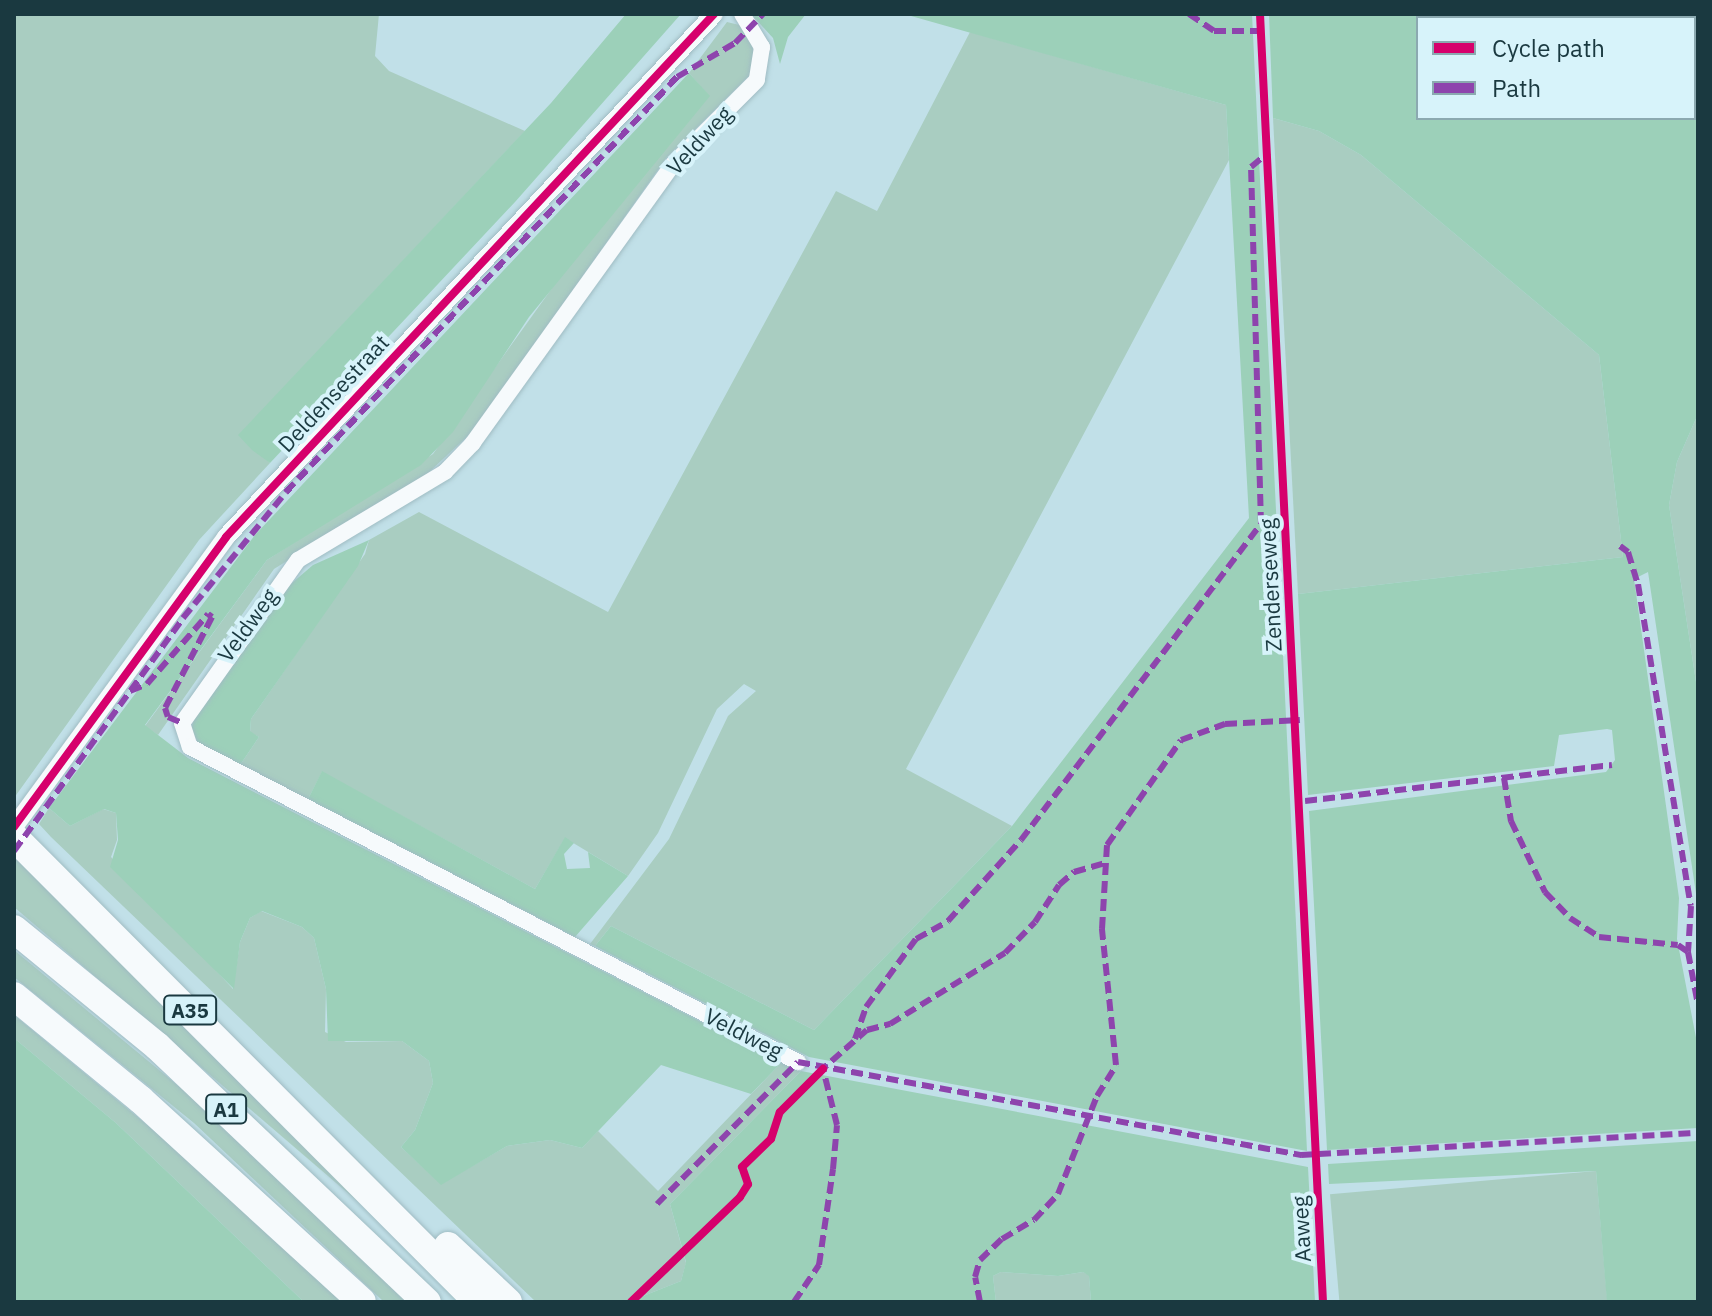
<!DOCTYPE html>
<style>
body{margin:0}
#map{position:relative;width:1712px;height:1316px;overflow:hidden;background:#c1e0e8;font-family:"IBM Plex Sans",sans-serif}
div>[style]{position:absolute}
.green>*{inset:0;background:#a9cdc1;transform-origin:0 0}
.forest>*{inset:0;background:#9cd0b9}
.roads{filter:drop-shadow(0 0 2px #a0bcc3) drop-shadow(0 0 2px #a0bcc3)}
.minor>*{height:16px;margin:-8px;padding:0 8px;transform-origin:8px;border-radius:8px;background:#f6fafc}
.tertiary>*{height:18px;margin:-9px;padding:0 9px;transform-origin:9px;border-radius:9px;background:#f6fafc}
.motorway>*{height:28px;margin:-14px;padding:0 14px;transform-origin:14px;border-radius:14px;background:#f6fafc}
.quiet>*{height:6px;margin-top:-3px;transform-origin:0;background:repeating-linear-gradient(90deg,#8e44ad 0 12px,transparent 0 18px)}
.cycleway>*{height:8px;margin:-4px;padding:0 4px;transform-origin:4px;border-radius:4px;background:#d6006c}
span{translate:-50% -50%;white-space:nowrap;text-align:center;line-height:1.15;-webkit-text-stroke:8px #d7f3fa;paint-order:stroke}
.shield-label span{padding:2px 6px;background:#d7f3fa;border:2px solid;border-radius:6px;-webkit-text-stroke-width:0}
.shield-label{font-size:20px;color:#1a3940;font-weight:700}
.street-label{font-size:22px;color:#1a3940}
.frame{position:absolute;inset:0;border:16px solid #1a3940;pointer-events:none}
.legend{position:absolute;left:1416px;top:16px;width:280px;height:104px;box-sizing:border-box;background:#d7f3fa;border:2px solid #8ba9b0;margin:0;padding:10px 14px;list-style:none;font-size:24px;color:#1a3940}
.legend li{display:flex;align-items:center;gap:16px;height:40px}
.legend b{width:40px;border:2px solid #8ba9b0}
</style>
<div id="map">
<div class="green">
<i style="clip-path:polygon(14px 14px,379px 14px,375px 56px,389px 71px,525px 131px,239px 435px,270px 463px,199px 540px,14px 798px)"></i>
<i style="clip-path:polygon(727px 22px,743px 26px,755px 47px,751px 74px,667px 157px,474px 430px,427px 474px,274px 569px,158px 735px,145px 726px,267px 560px,433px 454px,573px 259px,709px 96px,689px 73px)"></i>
<i style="clip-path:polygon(970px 32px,1226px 105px,1229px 160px,906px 769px,1012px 826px,814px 1030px,611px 926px,595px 946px,590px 944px,669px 839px,728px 716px,756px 691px,744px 684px,717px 709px,658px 833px,628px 876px,565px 838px,535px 889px,322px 772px,308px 799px,240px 765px,259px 737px,250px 732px,251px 719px,365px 554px,369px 540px,419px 512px,608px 612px,836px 191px,877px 211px)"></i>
<i style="clip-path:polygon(1273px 118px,1319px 131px,1361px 155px,1599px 355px,1623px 557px,1298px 594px)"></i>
<i style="clip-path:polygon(1698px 414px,1698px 695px,1669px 505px,1677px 462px)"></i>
<i style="clip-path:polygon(49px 808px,70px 826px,103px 809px,116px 813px,117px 840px,111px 857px,233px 989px,240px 942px,250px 918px,261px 911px,302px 927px,314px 938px,326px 989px,325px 1032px,346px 1042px,402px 1041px,429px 1061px,433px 1083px,415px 1130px,401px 1147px,441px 1184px,507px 1146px,550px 1140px,582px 1148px,598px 1131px,658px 1191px,781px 1063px,801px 1071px,670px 1204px,686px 1263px,681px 1281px,628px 1302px,536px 1302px,51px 837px,39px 824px)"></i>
<i style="clip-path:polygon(14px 850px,363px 1206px,14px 907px)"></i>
<i style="clip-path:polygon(14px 950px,205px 1108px,416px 1302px,384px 1302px,194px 1123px,14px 977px)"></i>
<i style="clip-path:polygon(14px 1015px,186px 1157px,343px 1302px,304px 1302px,116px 1123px,14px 1038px)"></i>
<i style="left:1596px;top:1171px;width:131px;height:267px;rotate:85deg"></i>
<i style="clip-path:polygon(1001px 1272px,1058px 1276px,1083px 1272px,1089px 1275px,1091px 1302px,996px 1302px,993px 1276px)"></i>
</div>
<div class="forest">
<i style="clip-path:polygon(626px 14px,681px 14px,515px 202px,270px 463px,252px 450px,238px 435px,551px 103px)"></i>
<i style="clip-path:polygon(751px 14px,806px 14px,788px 37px,780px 64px,773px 38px)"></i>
<i style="clip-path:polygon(904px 14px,1252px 14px,1307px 1151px,809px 1057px,595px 946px,611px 926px,814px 1030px,1012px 826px,1249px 518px,1226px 105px)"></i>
<i style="clip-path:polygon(evenodd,1269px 14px,1698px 14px,1698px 414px,1677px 462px,1669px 505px,1698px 695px,1698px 907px,1648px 572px,1634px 579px,1679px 898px,1677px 939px,1698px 1048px,1698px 1128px,1327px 1150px,1309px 811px,1606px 772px,1615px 760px,1612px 730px,1607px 729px,1559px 735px,1554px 766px,1308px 795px,1298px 594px,1623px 557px,1599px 355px,1361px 155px,1319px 131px,1273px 118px,1269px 14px,1418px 18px,1694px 18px,1694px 118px,1418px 118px,1418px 18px)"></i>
<i style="clip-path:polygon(689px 73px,710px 96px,529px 317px,453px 432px,421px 465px,267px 560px,145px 725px,188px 758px,781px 1063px,751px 1094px,661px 1065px,582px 1148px,550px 1140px,507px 1146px,441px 1185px,401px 1147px,415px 1130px,433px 1083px,429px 1061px,402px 1041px,328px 1041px,326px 989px,314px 938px,302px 927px,262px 911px,250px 918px,240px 942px,234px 989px,110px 867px,118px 840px,116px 813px,104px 809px,70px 826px,49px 808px,255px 535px)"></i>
<i style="clip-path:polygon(369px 540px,358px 566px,251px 719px,250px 731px,259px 737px,240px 765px,199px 744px,191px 730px,196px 712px,285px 589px,313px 565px)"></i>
<i style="clip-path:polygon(322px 771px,535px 889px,565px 837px,574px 843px,564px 854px,567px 869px,590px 868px,588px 852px,628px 876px,575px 937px,308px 799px)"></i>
<i style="clip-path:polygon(14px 1038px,116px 1123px,304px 1302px,14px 1302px)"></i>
<i style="clip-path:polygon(801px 1071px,1308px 1167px,1315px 1302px,1091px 1302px,1089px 1276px,1083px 1272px,1058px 1276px,1001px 1272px,993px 1276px,996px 1302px,628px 1302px,681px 1281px,686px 1262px,670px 1204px)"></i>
<i style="clip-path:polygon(1698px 1141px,1698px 1302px,1607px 1302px,1596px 1171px,1329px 1184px,1328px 1164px)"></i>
</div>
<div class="roads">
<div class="minor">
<i style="left:742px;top:14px;width:39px;rotate:59deg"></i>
<i style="left:762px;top:47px;width:33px;rotate:99deg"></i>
<i style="left:757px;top:80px;width:117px;rotate:135deg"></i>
<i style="left:674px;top:163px;width:345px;rotate:125.7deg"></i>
<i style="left:473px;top:443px;width:40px;rotate:134deg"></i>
<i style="left:445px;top:472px;width:171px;rotate:149.1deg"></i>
<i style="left:298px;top:560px;width:200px;rotate:125.4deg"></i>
<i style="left:182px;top:723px;width:25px;rotate:72deg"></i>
<i style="left:190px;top:747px;width:685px;rotate:27.39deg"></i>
</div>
<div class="tertiary">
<i style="left:14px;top:827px;width:359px;rotate:-53.8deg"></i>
<i style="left:226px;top:537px;width:715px;rotate:-46.98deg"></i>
</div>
<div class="motorway">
<i style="left:14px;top:837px;width:657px;rotate:45.06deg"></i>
<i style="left:14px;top:929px;width:185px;rotate:39.3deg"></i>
<i style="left:157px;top:1046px;width:372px;rotate:43.5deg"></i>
<i style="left:14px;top:996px;width:164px;rotate:39.3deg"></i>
<i style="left:141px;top:1100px;width:299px;rotate:42.4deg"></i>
<i style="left:448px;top:1246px;width:82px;rotate:43deg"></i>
</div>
</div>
<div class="quiet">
<i style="left:1189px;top:14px;width:30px;rotate:34deg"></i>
<i style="left:1214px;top:31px;width:53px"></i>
<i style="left:1620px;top:546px;width:10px;rotate:37deg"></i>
<i style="left:1628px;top:552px;width:34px;rotate:73deg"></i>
<i style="left:1638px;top:584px;width:326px;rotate:80.7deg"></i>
<i style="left:1691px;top:906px;width:46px;rotate:93.7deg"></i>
<i style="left:130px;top:691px;width:18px;rotate:-22deg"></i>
<i style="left:147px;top:684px;width:93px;rotate:-48.9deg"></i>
<i style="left:208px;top:614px;width:5px;rotate:37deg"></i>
<i style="left:212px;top:617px;width:102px;rotate:117.3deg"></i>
<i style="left:165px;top:708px;width:9px;rotate:72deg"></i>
<i style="left:168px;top:717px;width:15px;rotate:23deg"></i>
<i style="left:1504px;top:778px;width:44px;rotate:80.8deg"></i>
<i style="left:1511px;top:821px;width:79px;rotate:64.4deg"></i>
<i style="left:1545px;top:892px;width:36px;rotate:46deg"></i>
<i style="left:1570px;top:918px;width:35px;rotate:33deg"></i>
<i style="left:1599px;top:937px;width:79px;rotate:5.8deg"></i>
<i style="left:1678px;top:945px;width:12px;rotate:35deg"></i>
<i style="left:1688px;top:952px;width:54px;rotate:79.3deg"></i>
<i style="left:1305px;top:801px;width:309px;rotate:-6.7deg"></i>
<i style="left:14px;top:851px;width:288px;rotate:-54deg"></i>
<i style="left:183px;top:618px;width:163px;rotate:-50.7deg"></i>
<i style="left:286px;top:492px;width:570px;rotate:-46.71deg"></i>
<i style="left:677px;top:77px;width:67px;rotate:-30.4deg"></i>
<i style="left:735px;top:43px;width:40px;rotate:-46deg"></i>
<i style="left:855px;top:1039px;width:34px;rotate:-71deg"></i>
<i style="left:866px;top:1007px;width:84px;rotate:-53.7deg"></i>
<i style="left:916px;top:939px;width:37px;rotate:-29deg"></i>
<i style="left:948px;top:921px;width:109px;rotate:-48deg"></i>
<i style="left:1021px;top:840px;width:397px;rotate:-52.8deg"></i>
<i style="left:1261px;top:524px;width:357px;rotate:-91.6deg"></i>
<i style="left:1251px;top:167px;width:23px;rotate:-40deg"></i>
<i style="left:818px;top:1073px;width:65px;rotate:-41.3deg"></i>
<i style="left:867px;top:1030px;width:24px;rotate:-15deg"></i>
<i style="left:890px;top:1024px;width:135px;rotate:-31.7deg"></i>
<i style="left:1005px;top:953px;width:43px;rotate:-45.9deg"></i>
<i style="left:1035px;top:922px;width:44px;rotate:-57deg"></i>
<i style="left:1059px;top:885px;width:20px;rotate:-41deg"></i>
<i style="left:1074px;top:872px;width:32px;rotate:-16deg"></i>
<i style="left:657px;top:1204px;width:200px;rotate:-45.2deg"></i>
<i style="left:798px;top:1062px;width:512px;rotate:10.48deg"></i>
<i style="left:1301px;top:1155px;width:398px;rotate:-3.2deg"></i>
<i style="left:794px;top:1302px;width:45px;rotate:-56deg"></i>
<i style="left:819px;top:1265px;width:97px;rotate:-81.7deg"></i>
<i style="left:833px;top:1169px;width:44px;rotate:-84.8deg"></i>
<i style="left:837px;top:1125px;width:58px;rotate:-104deg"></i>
<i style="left:980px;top:1302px;width:25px;rotate:-101deg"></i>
<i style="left:975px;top:1277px;width:18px;rotate:-74deg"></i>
<i style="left:980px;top:1260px;width:30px;rotate:-44deg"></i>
<i style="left:1002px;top:1239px;width:37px;rotate:-31deg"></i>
<i style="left:1034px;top:1220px;width:35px;rotate:-47deg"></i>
<i style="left:1058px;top:1194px;width:105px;rotate:-68.3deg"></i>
<i style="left:1097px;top:1096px;width:36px;rotate:-58deg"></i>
<i style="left:1116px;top:1065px;width:137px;rotate:-95.9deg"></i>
<i style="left:1102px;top:929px;width:84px;rotate:-86.6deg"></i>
<i style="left:1107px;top:845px;width:128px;rotate:-54.8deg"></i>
<i style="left:1181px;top:740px;width:47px;rotate:-20deg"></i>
<i style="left:1225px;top:724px;width:75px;rotate:-3.1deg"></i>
</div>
<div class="cycleway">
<i style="left:1260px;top:14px;width:1290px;rotate:87.2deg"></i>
<i style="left:14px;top:827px;width:359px;rotate:-53.8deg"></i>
<i style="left:226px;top:537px;width:715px;rotate:-46.98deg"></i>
<i style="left:631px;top:1302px;width:151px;rotate:-43.9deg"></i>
<i style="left:740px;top:1197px;width:15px;rotate:-58deg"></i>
<i style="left:748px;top:1184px;width:18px;rotate:-109deg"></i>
<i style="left:742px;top:1167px;width:40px;rotate:-44deg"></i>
<i style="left:771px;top:1139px;width:28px;rotate:-72deg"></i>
<i style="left:780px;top:1112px;width:61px;rotate:-45deg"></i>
</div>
<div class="shield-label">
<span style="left:190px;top:1010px">A35</span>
<span style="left:226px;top:1109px">A1</span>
</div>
<div class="street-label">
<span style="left:699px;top:140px;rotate:-47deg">Veldweg</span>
<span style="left:333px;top:393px;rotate:-47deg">Deldensestraat</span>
<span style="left:1270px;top:585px;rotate:-93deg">Zenderseweg</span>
<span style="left:247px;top:625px;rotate:-54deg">Veldweg</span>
<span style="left:744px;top:1033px;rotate:27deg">Veldweg</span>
<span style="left:1301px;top:1229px;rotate:-93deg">Aaweg</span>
</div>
<div class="frame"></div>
<ul class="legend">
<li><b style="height:10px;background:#d6006c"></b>Cycle path</li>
<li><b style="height:10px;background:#8e44ad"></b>Path</li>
</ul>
</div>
